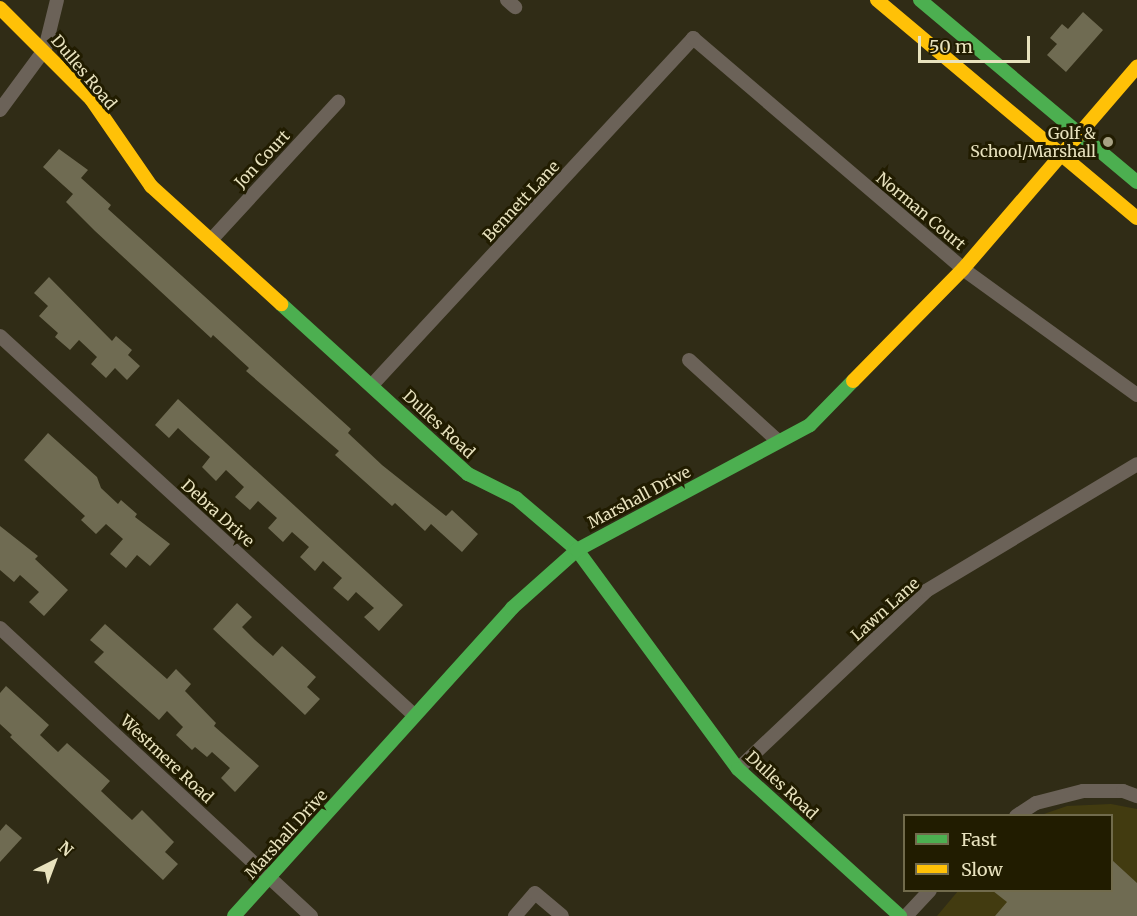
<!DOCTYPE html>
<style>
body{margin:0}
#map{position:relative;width:1137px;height:916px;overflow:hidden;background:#302c16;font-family:Merriweather,serif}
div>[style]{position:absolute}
.built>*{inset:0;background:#423b10}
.building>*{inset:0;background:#6f6b52}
.street>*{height:14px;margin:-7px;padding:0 7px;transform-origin:7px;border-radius:7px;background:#6b6258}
.fast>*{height:14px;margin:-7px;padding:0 7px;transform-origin:7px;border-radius:7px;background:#4caf50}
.slow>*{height:14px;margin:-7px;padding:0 7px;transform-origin:7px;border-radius:7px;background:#ffc107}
.dots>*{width:16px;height:16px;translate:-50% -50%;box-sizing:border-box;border:3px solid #211c00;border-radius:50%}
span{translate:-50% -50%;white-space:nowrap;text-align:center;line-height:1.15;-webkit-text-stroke:6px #211c00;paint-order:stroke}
.street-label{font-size:16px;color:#e8e2be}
.poi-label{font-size:16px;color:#e8e2be}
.right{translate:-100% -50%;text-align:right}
.legend{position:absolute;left:903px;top:814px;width:210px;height:78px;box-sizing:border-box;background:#211c00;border:2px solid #716b4c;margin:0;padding:8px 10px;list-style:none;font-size:18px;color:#e8e2be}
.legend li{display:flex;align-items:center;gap:12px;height:30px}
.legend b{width:30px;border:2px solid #716b4c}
.north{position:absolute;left:24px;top:832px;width:60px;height:60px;-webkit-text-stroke:4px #211c00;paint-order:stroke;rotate:42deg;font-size:16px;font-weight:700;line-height:24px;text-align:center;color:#e8e2be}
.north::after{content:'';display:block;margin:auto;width:21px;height:27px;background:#e8e2be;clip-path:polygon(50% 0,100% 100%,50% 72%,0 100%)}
.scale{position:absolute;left:918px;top:36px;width:112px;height:27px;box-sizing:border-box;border:3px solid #e8e2be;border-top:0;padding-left:8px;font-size:18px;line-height:21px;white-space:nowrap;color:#e8e2be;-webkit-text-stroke:4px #211c00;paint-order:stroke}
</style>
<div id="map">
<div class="built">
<i style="clip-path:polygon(1111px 804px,1137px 809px,1137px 916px,937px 916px,958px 891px,1112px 890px,1112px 816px,1041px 815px,1067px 806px)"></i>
</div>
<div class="building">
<i style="clip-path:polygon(1083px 12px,1103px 30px,1066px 72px,1047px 55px,1057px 44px,1050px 38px,1062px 24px,1068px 29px)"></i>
<i style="clip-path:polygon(59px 149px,88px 170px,81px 178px,111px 205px,108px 209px,351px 429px,348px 433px,382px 465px,446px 516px,452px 510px,478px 534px,462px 552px,431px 524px,425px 531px,395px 503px,392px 506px,335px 455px,339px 451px,246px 371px,249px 368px,213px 335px,211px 338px,95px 231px,66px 202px,73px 194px,43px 167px)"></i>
<i style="clip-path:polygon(49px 277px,112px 341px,116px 336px,132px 350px,128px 355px,140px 366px,127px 380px,115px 368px,106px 378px,91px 364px,97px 357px,79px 340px,70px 350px,55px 337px,58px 333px,39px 316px,48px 306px,34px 293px)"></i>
<i style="clip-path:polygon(178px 399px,403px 605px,379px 631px,364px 617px,374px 608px,356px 592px,348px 601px,333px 588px,342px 578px,323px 561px,315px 571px,300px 557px,309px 547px,292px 532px,283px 542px,268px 528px,277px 518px,258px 501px,250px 510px,235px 497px,244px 487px,226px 470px,216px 481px,202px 467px,210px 457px,192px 441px,178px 428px,169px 438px,155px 425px)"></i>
<i style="clip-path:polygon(48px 433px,97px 477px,101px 488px,118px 504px,121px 500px,137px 514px,135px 517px,170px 544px,150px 566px,137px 555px,126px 568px,110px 554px,123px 539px,106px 524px,96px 534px,81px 520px,85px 516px,24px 460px)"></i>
<i style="clip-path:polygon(0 526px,38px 556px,35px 559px,68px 590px,44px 616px,29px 602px,39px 592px,20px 575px,14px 582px,0 570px)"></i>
<i style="clip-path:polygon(237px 603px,252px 617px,242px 627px,255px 640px,273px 656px,282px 646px,316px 677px,307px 687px,320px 699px,305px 715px,213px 629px)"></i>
<i style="clip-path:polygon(105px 624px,167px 679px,176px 669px,191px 684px,185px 691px,216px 723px,214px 726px,259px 766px,235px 792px,221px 778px,230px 768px,212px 752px,207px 757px,195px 747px,192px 750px,176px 735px,183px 727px,167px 711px,159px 720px,94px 662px,104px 652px,90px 640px)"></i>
<i style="clip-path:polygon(6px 686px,49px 725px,40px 735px,58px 752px,67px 743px,110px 781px,101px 791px,119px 808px,132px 820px,142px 810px,174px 842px,165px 852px,178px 864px,163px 880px,10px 737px,12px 735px,0 724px,0 693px)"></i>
<i style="clip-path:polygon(6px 824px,22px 838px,0 862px,0 831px)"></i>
<i style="clip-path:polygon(1112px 860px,1137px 883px,1137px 916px,995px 916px,1007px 902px,993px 891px,1112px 891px)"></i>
</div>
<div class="street">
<i style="left:507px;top:0;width:11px;rotate:41deg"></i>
<i style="left:0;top:110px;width:76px;rotate:-53.6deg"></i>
<i style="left:45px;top:49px;width:50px;rotate:-76.2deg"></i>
<i style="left:211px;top:240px;width:188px;rotate:-47.4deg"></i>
<i style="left:0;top:336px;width:561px;rotate:42.47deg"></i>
<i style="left:689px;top:360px;width:120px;rotate:42.3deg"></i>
<i style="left:372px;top:385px;width:473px;rotate:-47.2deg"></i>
<i style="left:693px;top:38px;width:355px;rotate:40.5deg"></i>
<i style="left:963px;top:269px;width:215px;rotate:35.9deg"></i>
<i style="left:0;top:628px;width:424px;rotate:42.8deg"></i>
<i style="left:738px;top:769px;width:259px;rotate:-43.4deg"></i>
<i style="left:926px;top:591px;width:246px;rotate:-31deg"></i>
<i style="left:1016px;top:816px;width:24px;rotate:-33deg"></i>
<i style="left:1036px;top:803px;width:49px;rotate:-14.3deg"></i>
<i style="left:1083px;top:791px;width:40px"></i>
<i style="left:1123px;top:791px;width:15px;rotate:20deg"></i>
<i style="left:515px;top:916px;width:30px;rotate:-49deg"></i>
<i style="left:535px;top:893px;width:35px;rotate:40deg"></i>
<i style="left:906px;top:916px;width:35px;rotate:-47deg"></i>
</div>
<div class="fast">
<i style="left:920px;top:0;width:283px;rotate:40deg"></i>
<i style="left:281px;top:304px;width:253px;rotate:42.3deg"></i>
<i style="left:468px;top:474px;width:54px;rotate:26.6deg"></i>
<i style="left:516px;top:498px;width:80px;rotate:40.4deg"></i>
<i style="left:577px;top:550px;width:272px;rotate:53.7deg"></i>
<i style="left:738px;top:769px;width:219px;rotate:42.2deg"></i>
<i style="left:234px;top:916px;width:415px;rotate:-47.9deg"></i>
<i style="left:512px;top:608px;width:87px;rotate:-41.7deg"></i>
<i style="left:577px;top:550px;width:264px;rotate:-28.2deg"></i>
<i style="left:810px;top:425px;width:62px;rotate:-45.7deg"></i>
</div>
<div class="slow">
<i style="left:877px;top:0;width:339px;rotate:40deg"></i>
<i style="left:0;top:8px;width:129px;rotate:45deg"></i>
<i style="left:91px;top:99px;width:106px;rotate:55.4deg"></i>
<i style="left:151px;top:186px;width:176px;rotate:42.2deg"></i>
<i style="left:853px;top:381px;width:157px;rotate:-45.5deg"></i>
<i style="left:963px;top:269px;width:267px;rotate:-49.3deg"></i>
</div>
<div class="dots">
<i style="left:1108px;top:142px;background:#a8a283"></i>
</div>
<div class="street-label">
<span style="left:84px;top:72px;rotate:50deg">Dulles Road</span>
<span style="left:262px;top:159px;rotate:-47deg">Jon Court</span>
<span style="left:521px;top:201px;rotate:-47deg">Bennett Lane</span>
<span style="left:921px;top:211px;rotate:40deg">Norman Court</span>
<span style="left:439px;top:424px;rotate:43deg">Dulles Road</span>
<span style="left:639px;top:497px;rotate:-28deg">Marshall Drive</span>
<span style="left:218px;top:513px;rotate:42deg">Debra Drive</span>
<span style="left:885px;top:609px;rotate:-42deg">Lawn Lane</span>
<span style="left:167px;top:759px;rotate:43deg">Westmere Road</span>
<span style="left:782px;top:785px;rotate:43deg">Dulles Road</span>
<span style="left:286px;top:834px;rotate:-48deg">Marshall Drive</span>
</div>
<div class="poi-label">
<span class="right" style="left:1096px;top:142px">Golf &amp;<br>School/Marshall</span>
</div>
<ul class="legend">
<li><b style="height:8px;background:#4caf50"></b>Fast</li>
<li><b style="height:8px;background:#ffc107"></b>Slow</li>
</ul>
<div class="north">N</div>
<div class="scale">50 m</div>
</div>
